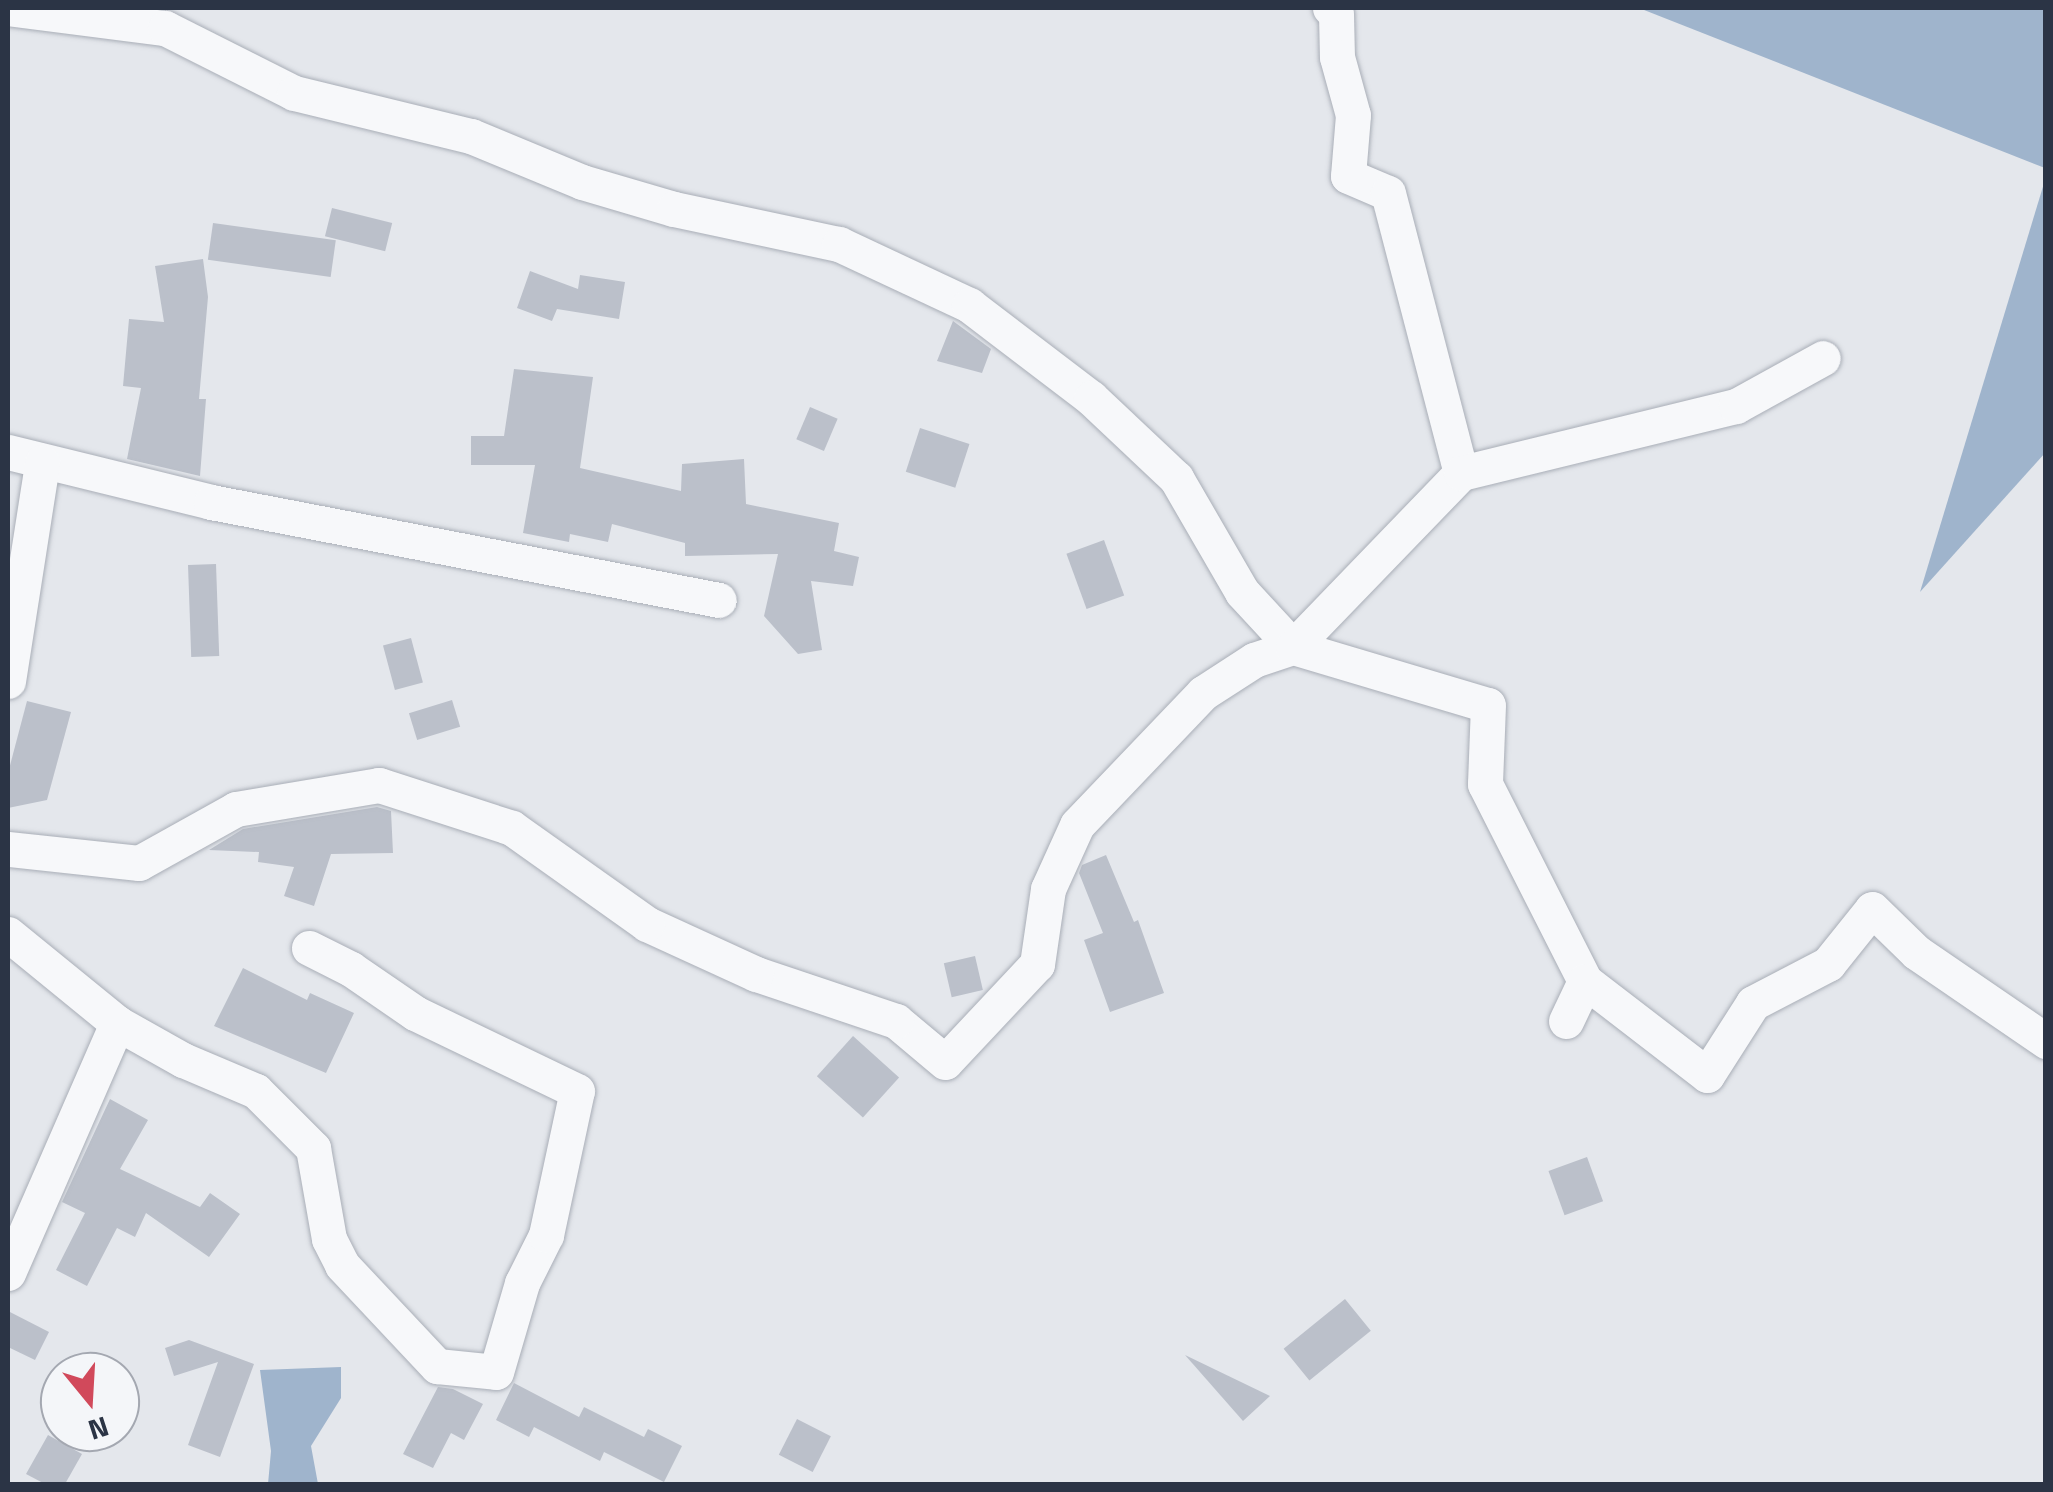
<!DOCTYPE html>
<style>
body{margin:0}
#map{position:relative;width:2053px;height:1492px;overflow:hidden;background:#e4e7ec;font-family:"Titillium Web",sans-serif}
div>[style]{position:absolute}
.water>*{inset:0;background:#9fb4cc}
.building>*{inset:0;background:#bbc0ca;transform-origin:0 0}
.roads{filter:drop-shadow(0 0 2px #a9aeb7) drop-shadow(0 0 2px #a9aeb7)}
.street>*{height:35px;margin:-17.5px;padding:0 17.5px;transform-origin:17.5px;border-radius:17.5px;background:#f7f8fa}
span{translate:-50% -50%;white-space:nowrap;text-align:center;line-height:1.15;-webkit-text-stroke:8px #f4f6f9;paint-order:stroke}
.frame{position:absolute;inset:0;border:10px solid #2b3445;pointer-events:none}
.north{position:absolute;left:40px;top:1352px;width:100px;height:100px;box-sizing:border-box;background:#f4f6f9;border:2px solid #a4a8b1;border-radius:50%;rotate:162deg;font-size:28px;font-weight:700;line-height:40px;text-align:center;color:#2b3445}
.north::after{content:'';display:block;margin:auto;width:35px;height:45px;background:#d1495b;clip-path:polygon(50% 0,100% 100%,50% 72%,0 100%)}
</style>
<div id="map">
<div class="water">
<i style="clip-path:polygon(1639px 8px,2045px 8px,2045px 168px)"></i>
<i style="clip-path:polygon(2045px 180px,2045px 453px,1920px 592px)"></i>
<i style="clip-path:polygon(341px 1367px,341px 1398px,311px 1446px,318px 1484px,268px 1484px,271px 1451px,260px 1370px)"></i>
</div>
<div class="building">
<i style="left:332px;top:208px;width:62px;height:29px;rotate:14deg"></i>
<i style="left:213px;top:223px;width:124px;height:37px;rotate:8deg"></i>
<i style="clip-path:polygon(203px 259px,208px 297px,199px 399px,206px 399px,200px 476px,127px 459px,141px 388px,123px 386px,129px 319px,164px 322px,155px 266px)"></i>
<i style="clip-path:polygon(530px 271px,578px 289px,580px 275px,625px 282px,619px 319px,557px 309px,552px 321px,517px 308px)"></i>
<i style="clip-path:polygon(953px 321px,991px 349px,982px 373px,937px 361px)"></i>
<i style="clip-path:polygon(514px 369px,593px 377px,580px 468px,681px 491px,682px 464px,744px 459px,746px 504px,839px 523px,834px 551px,859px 557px,853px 586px,811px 581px,822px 650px,798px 654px,764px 616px,778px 554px,685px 556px,685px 543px,612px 524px,608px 542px,570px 534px,569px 542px,523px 533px,535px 465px,471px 465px,471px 436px,504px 436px)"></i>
<i style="left:810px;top:407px;width:30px;height:35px;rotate:23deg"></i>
<i style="left:920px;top:428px;width:52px;height:46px;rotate:18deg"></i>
<i style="left:1104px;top:540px;width:59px;height:40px;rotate:70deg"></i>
<i style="left:216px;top:564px;width:92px;height:28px;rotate:88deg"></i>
<i style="left:411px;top:638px;width:46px;height:29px;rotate:75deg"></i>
<i style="left:452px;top:700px;width:28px;height:45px;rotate:73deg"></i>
<i style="clip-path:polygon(27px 701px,71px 712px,47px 800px,8px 808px,8px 773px)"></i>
<i style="clip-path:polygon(377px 807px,391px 811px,393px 853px,331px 854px,314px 906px,284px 896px,294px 867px,258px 862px,259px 852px,209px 850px,243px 829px)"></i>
<i style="clip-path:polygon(1106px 855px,1134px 922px,1138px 920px,1164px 993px,1110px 1012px,1084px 940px,1103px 933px,1079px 873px,1082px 865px)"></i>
<i style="left:975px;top:956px;width:35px;height:32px;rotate:77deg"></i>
<i style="clip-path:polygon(243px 968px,307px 1000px,310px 993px,354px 1013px,326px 1073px,214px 1026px)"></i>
<i style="left:853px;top:1036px;width:62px;height:54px;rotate:42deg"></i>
<i style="clip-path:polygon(110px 1099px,148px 1120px,120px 1169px,200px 1207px,210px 1193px,240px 1214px,209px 1257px,146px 1213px,135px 1237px,117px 1228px,87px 1286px,56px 1270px,85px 1213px,62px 1202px)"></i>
<i style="left:1587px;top:1157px;width:47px;height:41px;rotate:70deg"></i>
<i style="left:1345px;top:1299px;width:41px;height:79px;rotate:51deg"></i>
<i style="clip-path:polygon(8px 1311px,49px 1332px,35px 1360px,8px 1347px)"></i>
<i style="clip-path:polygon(189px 1340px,254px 1364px,220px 1457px,188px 1445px,218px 1362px,174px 1376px,165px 1348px)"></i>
<i style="clip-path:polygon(1185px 1355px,1270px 1396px,1243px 1421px)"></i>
<i style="clip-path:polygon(514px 1383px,579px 1417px,584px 1407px,644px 1437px,648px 1429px,682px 1446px,664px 1482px,604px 1452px,600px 1461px,534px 1427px,529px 1437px,496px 1420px)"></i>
<i style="clip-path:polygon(438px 1387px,453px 1389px,483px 1404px,464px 1440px,451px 1433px,433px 1468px,403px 1454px)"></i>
<i style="left:797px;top:1419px;width:38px;height:40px;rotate:27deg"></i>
<i style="clip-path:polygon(48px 1435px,82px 1454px,65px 1484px,45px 1484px,26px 1474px)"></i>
</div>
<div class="roads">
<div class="street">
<i style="left:8px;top:8px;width:158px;rotate:7.3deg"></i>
<i style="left:165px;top:28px;width:144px;rotate:26.7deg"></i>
<i style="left:294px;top:93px;width:182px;rotate:13.7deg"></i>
<i style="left:471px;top:136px;width:120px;rotate:22.5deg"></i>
<i style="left:582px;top:182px;width:96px;rotate:16.4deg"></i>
<i style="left:674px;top:209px;width:169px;rotate:12deg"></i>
<i style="left:839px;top:244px;width:144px;rotate:25.1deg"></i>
<i style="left:969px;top:305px;width:153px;rotate:37.3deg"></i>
<i style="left:1091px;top:398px;width:117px;rotate:43.3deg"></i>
<i style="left:1176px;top:478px;width:132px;rotate:59.9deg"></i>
<i style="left:1242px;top:592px;width:75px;rotate:47.2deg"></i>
<i style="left:1293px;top:647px;width:41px;rotate:161.6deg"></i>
<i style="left:1254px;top:660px;width:61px;rotate:147.1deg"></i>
<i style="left:1203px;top:693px;width:182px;rotate:133.7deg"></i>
<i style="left:1077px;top:825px;width:70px;rotate:114.4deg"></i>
<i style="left:1048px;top:889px;width:76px;rotate:98.3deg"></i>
<i style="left:1037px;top:964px;width:134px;rotate:133.2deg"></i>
<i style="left:945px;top:1062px;width:64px;rotate:-140.1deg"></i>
<i style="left:896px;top:1021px;width:148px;rotate:-161.4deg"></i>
<i style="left:756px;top:974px;width:120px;rotate:-155.4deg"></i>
<i style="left:647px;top:924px;width:166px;rotate:-144.6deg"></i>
<i style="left:512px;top:828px;width:140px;rotate:-162.1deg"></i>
<i style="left:379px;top:785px;width:145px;rotate:170.5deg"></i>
<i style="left:236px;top:809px;width:111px;rotate:150.9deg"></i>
<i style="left:139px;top:863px;width:132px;rotate:-173.9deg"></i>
<i style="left:1330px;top:8px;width:8px;rotate:45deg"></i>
<i style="left:1336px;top:14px;width:43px;rotate:88.7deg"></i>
<i style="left:1337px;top:57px;width:60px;rotate:74.6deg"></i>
<i style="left:1353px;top:115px;width:61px;rotate:94.7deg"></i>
<i style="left:1348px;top:176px;width:43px;rotate:23deg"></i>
<i style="left:1388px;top:193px;width:289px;rotate:75.4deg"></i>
<i style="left:1461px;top:473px;width:242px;rotate:134deg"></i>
<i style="left:1293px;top:647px;width:203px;rotate:16.6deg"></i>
<i style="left:1488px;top:705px;width:79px;rotate:92.2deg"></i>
<i style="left:1485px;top:784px;width:221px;rotate:63.1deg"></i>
<i style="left:1585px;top:981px;width:154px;rotate:37.6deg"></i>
<i style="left:1707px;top:1075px;width:85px;rotate:-57.4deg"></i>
<i style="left:1753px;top:1003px;width:85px;rotate:-27.5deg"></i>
<i style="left:1828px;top:964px;width:70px;rotate:-51.3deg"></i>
<i style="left:1872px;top:909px;width:62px;rotate:44.3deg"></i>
<i style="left:1916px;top:952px;width:158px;rotate:34.4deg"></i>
<i style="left:8px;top:452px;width:209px;rotate:13.8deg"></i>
<i style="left:211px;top:502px;width:517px;rotate:10.92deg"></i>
<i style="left:1461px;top:473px;width:283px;rotate:-13.7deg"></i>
<i style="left:1736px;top:406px;width:99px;rotate:-28.9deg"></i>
<i style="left:8px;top:681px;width:221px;rotate:-81.1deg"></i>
<i style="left:8px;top:934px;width:141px;rotate:39.2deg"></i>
<i style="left:117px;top:1023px;width:76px;rotate:29.3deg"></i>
<i style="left:183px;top:1060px;width:79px;rotate:23deg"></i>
<i style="left:256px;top:1091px;width:81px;rotate:45deg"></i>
<i style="left:313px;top:1148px;width:92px;rotate:80deg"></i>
<i style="left:329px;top:1239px;width:29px;rotate:63deg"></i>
<i style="left:342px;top:1265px;width:139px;rotate:46.8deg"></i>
<i style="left:437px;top:1366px;width:59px;rotate:5.8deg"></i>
<i style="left:496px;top:1372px;width:93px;rotate:-73.7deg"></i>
<i style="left:522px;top:1283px;width:54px;rotate:-63.4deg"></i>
<i style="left:546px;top:1235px;width:147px;rotate:-77.9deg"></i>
<i style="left:577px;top:1091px;width:180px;rotate:-154.3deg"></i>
<i style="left:415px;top:1013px;width:78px;rotate:-145.5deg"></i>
<i style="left:351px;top:969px;width:47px;rotate:-153.4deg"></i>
<i style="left:1566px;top:1021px;width:44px;rotate:-64.6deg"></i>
<i style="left:8px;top:1273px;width:273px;rotate:-66.4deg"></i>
</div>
</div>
<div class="frame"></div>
<div class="north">N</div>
</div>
